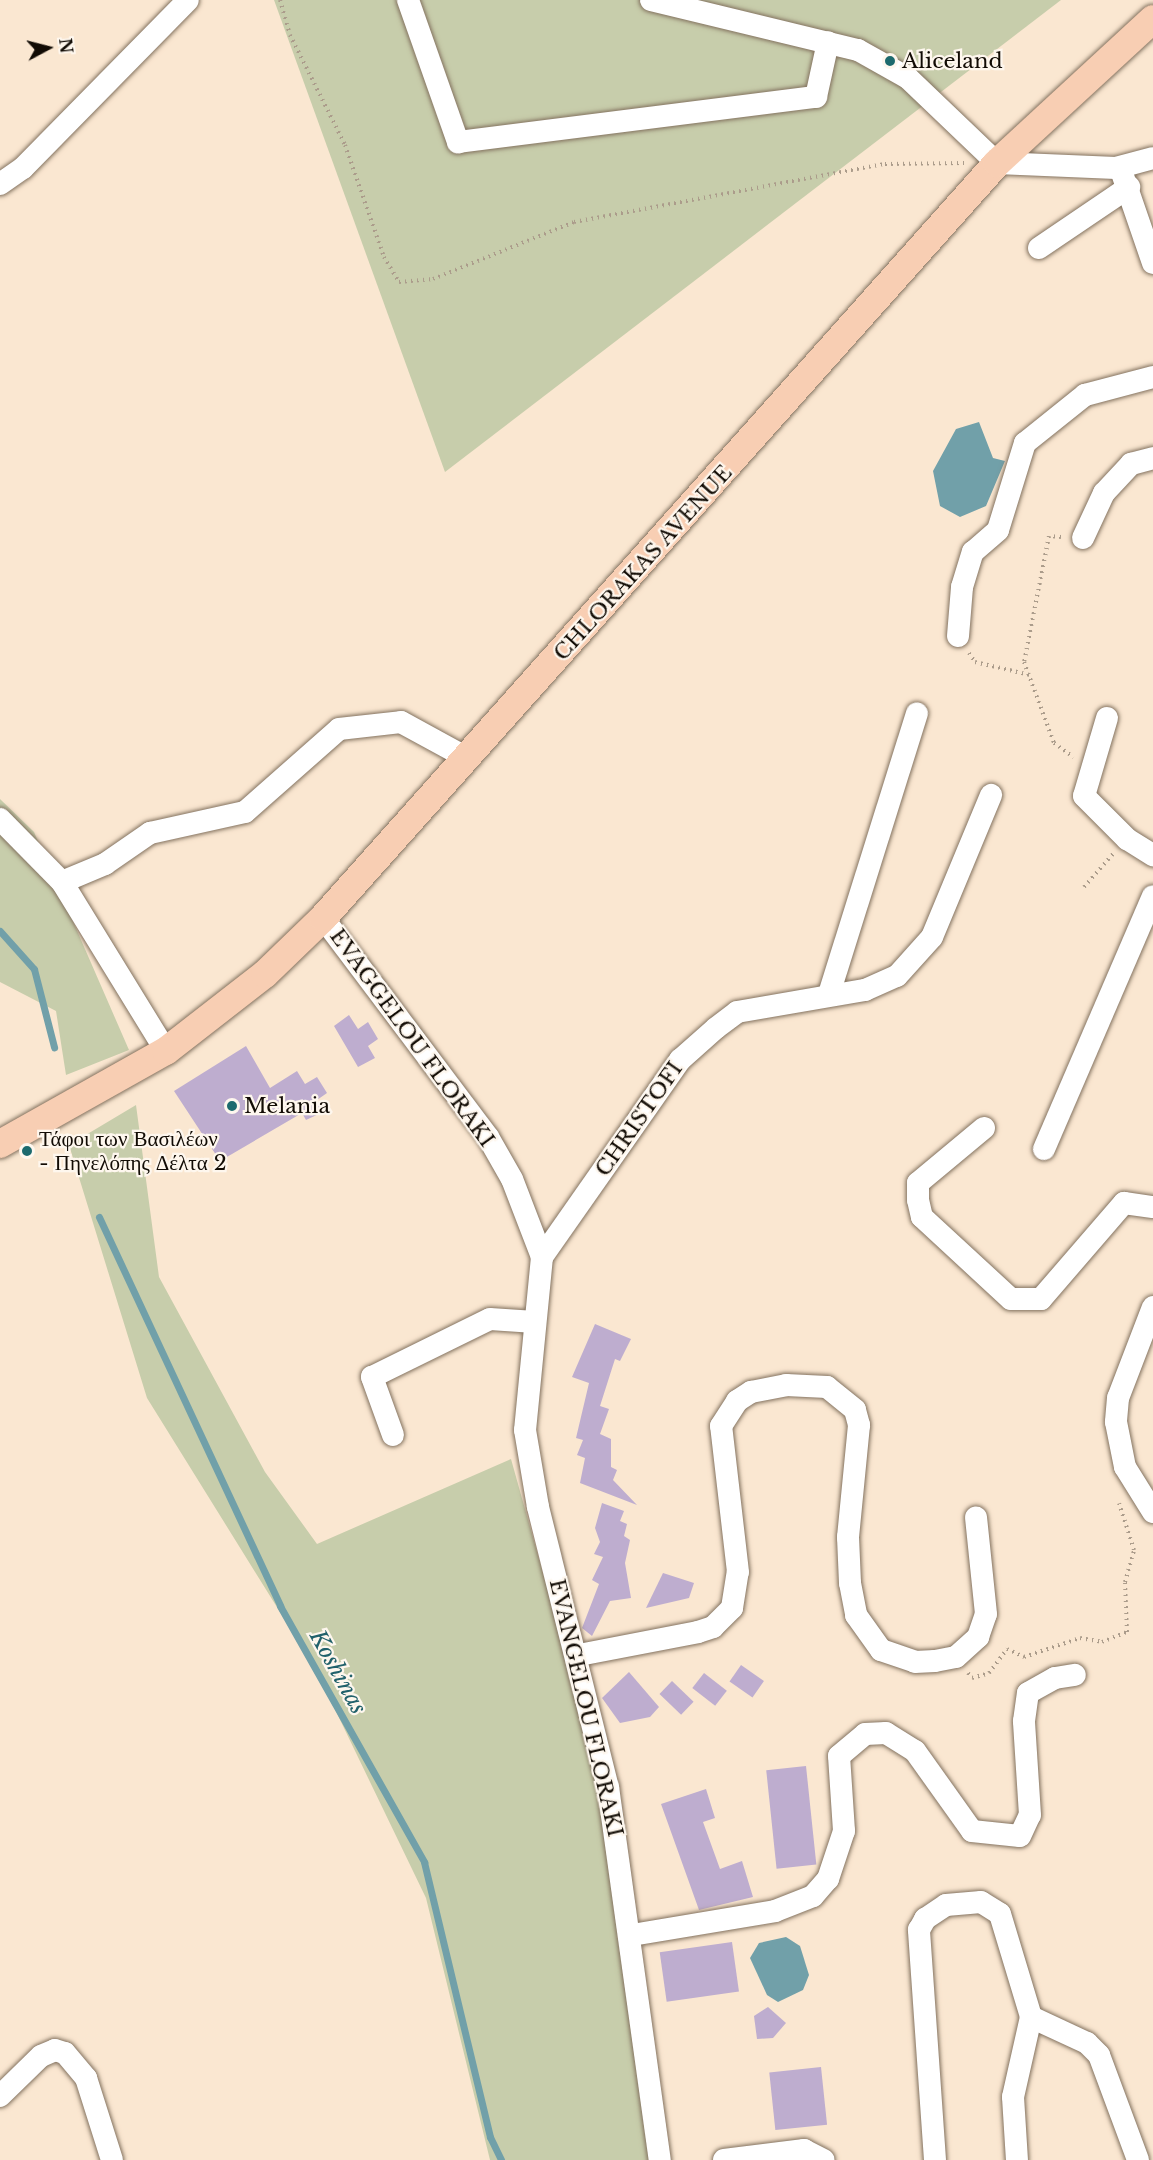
<!DOCTYPE html>
<meta charset="utf-8">
<style>
body{margin:0}
#map{position:relative;width:1153px;height:2160px;overflow:hidden;background:#fae7d1;font-family:"Libre Baskerville",serif}
div>[style]{position:absolute}
.green>*{inset:0;background:#c7cdab}
.water>*{inset:0;background:#71a0a9}
.stream>*{height:7px;margin:-3.5px;padding:0 3.5px;transform-origin:3.5px;border-radius:3.5px;background:#71a0a9}
.building>*{inset:0;background:#beadcf;transform-origin:0 0}
.path>*{height:4px;margin-top:-2px;transform-origin:0;background:repeating-linear-gradient(90deg,#ab9c8b 0 1.5px,transparent 0 6px)}
.roads{filter:drop-shadow(0 0 2px #83725f) drop-shadow(0 0 2px #83725f)}
.minor>*{height:22px;margin:-11px;padding:0 11px;transform-origin:11px;border-radius:11px;background:#fff}
.major>*{height:28px;margin:-14px;padding:0 14px;transform-origin:14px;border-radius:14px;background:#f8ceb3}
.dots>*{width:16px;height:16px;translate:-50% -50%;box-sizing:border-box;border:3px solid #fef7ee;border-radius:50%}
span{translate:-50% -50%;white-space:nowrap;text-align:center;line-height:1.15;-webkit-text-stroke:4.5px #fef7ee;paint-order:stroke}
.poi-label{font-size:21px;color:#110b04}
.left{translate:0 -50%;text-align:left}
.street-label{font-size:21px;color:#110b04}
.water-label{font-size:22px;color:#21616b;font-style:italic}
.north{position:absolute;left:18px;top:18px;width:60px;height:60px;-webkit-text-stroke:4px #fef7ee;paint-order:stroke;rotate:83deg;font-size:16px;font-weight:700;line-height:24px;text-align:center;color:#110b04}
.north::after{content:'';display:block;margin:auto;width:21px;height:27px;background:#110b04;clip-path:polygon(50% 0,100% 100%,50% 72%,0 100%)}
</style>
<div id="map">
<div class="green">
<i style="clip-path:polygon(274px 0,1061px 0,445px 472px)"></i>
<i style="clip-path:polygon(0 799px,34px 832px,129px 1050px,66px 1075px,56px 1011px,0 982px)"></i>
<i style="clip-path:polygon(136px 1105px,159px 1277px,265px 1472px,317px 1544px,511px 1459px,603px 1788px,649px 2160px,490px 2160px,426px 1898px,316px 1670px,147px 1398px,69px 1145px)"></i>
</div>
<div class="water">
<i style="clip-path:polygon(979px 422px,993px 458px,1005px 461px,986px 506px,960px 517px,940px 506px,933px 471px,956px 429px)"></i>
<i style="clip-path:polygon(786px 1937px,800px 1946px,809px 1975px,803px 1990px,778px 2002px,767px 1995px,750px 1958px,759px 1943px)"></i>
</div>
<div class="stream">
<i style="left:0;top:931px;width:51px;rotate:48.2deg"></i>
<i style="left:34px;top:969px;width:81px;rotate:75.6deg"></i>
<i style="left:99px;top:1217px;width:429px;rotate:65deg"></i>
<i style="left:280px;top:1606px;width:294px;rotate:60.6deg"></i>
<i style="left:424px;top:1862px;width:283px;rotate:76.5deg"></i>
<i style="left:490px;top:2137px;width:25px;rotate:64deg"></i>
</div>
<div class="building">
<i style="clip-path:polygon(349px 1015px,358px 1029px,368px 1022px,378px 1039px,368px 1046px,375px 1058px,358px 1067px,334px 1026px)"></i>
<i style="clip-path:polygon(246px 1046px,270px 1088px,297px 1071px,305px 1084px,317px 1077px,327px 1093px,317px 1100px,323px 1112px,306px 1120px,302px 1113px,220px 1161px,174px 1091px)"></i>
<i style="clip-path:polygon(595px 1324px,631px 1339px,620px 1361px,615px 1359px,600px 1406px,609px 1409px,600px 1434px,611px 1439px,611px 1467px,617px 1470px,613px 1480px,637px 1505px,580px 1483px,585px 1458px,577px 1455px,583px 1440px,576px 1438px,589px 1383px,572px 1377px)"></i>
<i style="clip-path:polygon(602px 1503px,624px 1511px,620px 1521px,627px 1524px,624px 1536px,630px 1540px,625px 1563px,631px 1598px,610px 1601px,592px 1636px,582px 1628px,599px 1584px,592px 1580px,603px 1557px,594px 1554px,600px 1542px,595px 1528px)"></i>
<i style="clip-path:polygon(663px 1573px,694px 1583px,689px 1598px,646px 1608px)"></i>
<i style="left:741px;top:1665px;width:28px;height:20px;rotate:35deg"></i>
<i style="clip-path:polygon(629px 1672px,659px 1707px,650px 1717px,620px 1723px,602px 1698px)"></i>
<i style="left:704px;top:1673px;width:29px;height:19px;rotate:38deg"></i>
<i style="left:672px;top:1681px;width:30px;height:18px;rotate:44deg"></i>
<i style="left:806px;top:1766px;width:99px;height:40px;rotate:84deg"></i>
<i style="clip-path:polygon(706px 1789px,715px 1818px,703px 1822px,720px 1869px,742px 1861px,753px 1897px,699px 1910px,661px 1804px)"></i>
<i style="left:732px;top:1942px;width:50px;height:73px;rotate:82deg"></i>
<i style="clip-path:polygon(768px 2007px,786px 2023px,773px 2038px,757px 2039px,754px 2016px)"></i>
<i style="left:821px;top:2067px;width:58px;height:52px;rotate:84deg"></i>
</div>
<div class="path">
<i style="left:280px;top:0;width:36px;rotate:74deg"></i>
<i style="left:290px;top:35px;width:123px;rotate:63.4deg"></i>
<i style="left:345px;top:145px;width:119px;rotate:70.8deg"></i>
<i style="left:384px;top:257px;width:29px;rotate:59deg"></i>
<i style="left:399px;top:282px;width:34px;rotate:-5deg"></i>
<i style="left:433px;top:279px;width:152px;rotate:-22deg"></i>
<i style="left:574px;top:222px;width:316px;rotate:-10.6deg"></i>
<i style="left:885px;top:164px;width:79px;rotate:-0.7deg"></i>
<i style="left:1061px;top:537px;width:12px;rotate:-175deg"></i>
<i style="left:1049px;top:536px;width:128px;rotate:101.2deg"></i>
<i style="left:1024px;top:662px;width:86px;rotate:69.7deg"></i>
<i style="left:1054px;top:743px;width:24px;rotate:36deg"></i>
<i style="left:969px;top:653px;width:11px;rotate:56deg"></i>
<i style="left:975px;top:662px;width:57px;rotate:13.3deg"></i>
<i style="left:1084px;top:887px;width:44px;rotate:-48.7deg"></i>
<i style="left:968px;top:1673px;width:6px;rotate:51deg"></i>
<i style="left:972px;top:1678px;width:18px;rotate:-16deg"></i>
<i style="left:989px;top:1673px;width:30px;rotate:-53deg"></i>
<i style="left:1007px;top:1649px;width:19px;rotate:25deg"></i>
<i style="left:1024px;top:1657px;width:59px;rotate:-18.7deg"></i>
<i style="left:1080px;top:1638px;width:22px;rotate:10deg"></i>
<i style="left:1102px;top:1642px;width:27px;rotate:-22deg"></i>
<i style="left:1127px;top:1632px;width:50px;rotate:-92.3deg"></i>
<i style="left:1125px;top:1582px;width:33px;rotate:-74deg"></i>
<i style="left:1134px;top:1550px;width:49px;rotate:-107.7deg"></i>
</div>
<div class="roads">
<div class="minor">
<i style="left:408px;top:0;width:151px;rotate:70.6deg"></i>
<i style="left:458px;top:142px;width:361px;rotate:-7.2deg"></i>
<i style="left:816px;top:97px;width:56px;rotate:-77.7deg"></i>
<i style="left:651px;top:0;width:213px;rotate:13.6deg"></i>
<i style="left:858px;top:50px;width:57px;rotate:29.2deg"></i>
<i style="left:908px;top:78px;width:123px;rotate:43.7deg"></i>
<i style="left:997px;top:163px;width:119px;rotate:2.4deg"></i>
<i style="left:1116px;top:168px;width:38px;rotate:-15deg"></i>
<i style="left:1123px;top:176px;width:92px;rotate:71deg"></i>
<i style="left:0;top:184px;width:28px;rotate:-35deg"></i>
<i style="left:23px;top:168px;width:235px;rotate:-45.5deg"></i>
<i style="left:1039px;top:248px;width:109px;rotate:-34.1deg"></i>
<i style="left:1083px;top:538px;width:50px;rotate:-65deg"></i>
<i style="left:1104px;top:493px;width:40px;rotate:-47deg"></i>
<i style="left:1131px;top:464px;width:23px;rotate:-15deg"></i>
<i style="left:958px;top:636px;width:49px;rotate:-85.3deg"></i>
<i style="left:962px;top:587px;width:37px;rotate:-73deg"></i>
<i style="left:973px;top:552px;width:33px;rotate:-41deg"></i>
<i style="left:998px;top:530px;width:91px;rotate:-72.8deg"></i>
<i style="left:1025px;top:443px;width:77px;rotate:-38.7deg"></i>
<i style="left:1085px;top:395px;width:70px;rotate:-14.8deg"></i>
<i style="left:1107px;top:718px;width:81px;rotate:106.4deg"></i>
<i style="left:1084px;top:796px;width:61px;rotate:45deg"></i>
<i style="left:1127px;top:839px;width:31px;rotate:32deg"></i>
<i style="left:0;top:819px;width:88px;rotate:45.5deg"></i>
<i style="left:62px;top:882px;width:198px;rotate:58.4deg"></i>
<i style="left:62px;top:882px;width:47px;rotate:-22.7deg"></i>
<i style="left:105px;top:864px;width:55px;rotate:-34.6deg"></i>
<i style="left:150px;top:833px;width:97px;rotate:-12.5deg"></i>
<i style="left:245px;top:812px;width:125px;rotate:-41.4deg"></i>
<i style="left:339px;top:729px;width:62px;rotate:-6.4deg"></i>
<i style="left:401px;top:722px;width:77px;rotate:28.6deg"></i>
<i style="left:323px;top:918px;width:274px;rotate:53deg"></i>
<i style="left:488px;top:1137px;width:48px;rotate:60.3deg"></i>
<i style="left:512px;top:1179px;width:84px;rotate:69deg"></i>
<i style="left:542px;top:1257px;width:174px;rotate:95.6deg"></i>
<i style="left:525px;top:1430px;width:78px;rotate:80.4deg"></i>
<i style="left:538px;top:1507px;width:289px;rotate:76deg"></i>
<i style="left:608px;top:1787px;width:377px;rotate:82.1deg"></i>
<i style="left:829px;top:994px;width:294px;rotate:-72.6deg"></i>
<i style="left:984px;top:1128px;width:86px;rotate:140.2deg"></i>
<i style="left:918px;top:1183px;width:17px;rotate:90deg"></i>
<i style="left:918px;top:1200px;width:17px;rotate:77deg"></i>
<i style="left:922px;top:1217px;width:121px;rotate:42.7deg"></i>
<i style="left:1011px;top:1299px;width:30px"></i>
<i style="left:1041px;top:1299px;width:127px;rotate:-49.2deg"></i>
<i style="left:1124px;top:1203px;width:29px;rotate:8deg"></i>
<i style="left:1044px;top:1149px;width:275px;rotate:-66.7deg"></i>
<i style="left:542px;top:1257px;width:241px;rotate:-55deg"></i>
<i style="left:680px;top:1060px;width:48px;rotate:-41.6deg"></i>
<i style="left:716px;top:1028px;width:26px;rotate:-37deg"></i>
<i style="left:737px;top:1012px;width:130px;rotate:-9.8deg"></i>
<i style="left:865px;top:990px;width:35px;rotate:-24deg"></i>
<i style="left:897px;top:976px;width:52px;rotate:-48.1deg"></i>
<i style="left:932px;top:937px;width:154px;rotate:-67.4deg"></i>
<i style="left:1153px;top:1307px;width:97px;rotate:111deg"></i>
<i style="left:1118px;top:1398px;width:24px;rotate:95deg"></i>
<i style="left:1116px;top:1422px;width:46px;rotate:78.7deg"></i>
<i style="left:1125px;top:1467px;width:53px;rotate:58.1deg"></i>
<i style="left:393px;top:1435px;width:62px;rotate:-109.9deg"></i>
<i style="left:372px;top:1377px;width:131px;rotate:-26.2deg"></i>
<i style="left:490px;top:1319px;width:45px;rotate:3.8deg"></i>
<i style="left:579px;top:1655px;width:121px;rotate:-10.9deg"></i>
<i style="left:698px;top:1632px;width:16px;rotate:-18deg"></i>
<i style="left:713px;top:1627px;width:27px;rotate:-45deg"></i>
<i style="left:732px;top:1608px;width:36px;rotate:-81deg"></i>
<i style="left:738px;top:1572px;width:147px;rotate:-96.6deg"></i>
<i style="left:721px;top:1426px;width:30px;rotate:-57deg"></i>
<i style="left:737px;top:1401px;width:17px;rotate:-33deg"></i>
<i style="left:751px;top:1392px;width:36px;rotate:-11deg"></i>
<i style="left:786px;top:1385px;width:41px;rotate:2.8deg"></i>
<i style="left:827px;top:1387px;width:36px;rotate:39deg"></i>
<i style="left:855px;top:1410px;width:16px;rotate:75deg"></i>
<i style="left:859px;top:1425px;width:113px;rotate:95.6deg"></i>
<i style="left:848px;top:1537px;width:46px;rotate:87.5deg"></i>
<i style="left:850px;top:1583px;width:33px;rotate:79deg"></i>
<i style="left:856px;top:1615px;width:43px;rotate:54.5deg"></i>
<i style="left:881px;top:1650px;width:36px;rotate:19deg"></i>
<i style="left:915px;top:1662px;width:20px;rotate:-3deg"></i>
<i style="left:935px;top:1661px;width:21px;rotate:-11deg"></i>
<i style="left:956px;top:1657px;width:30px;rotate:-42deg"></i>
<i style="left:978px;top:1637px;width:24px;rotate:-71deg"></i>
<i style="left:986px;top:1614px;width:97px;rotate:-95.9deg"></i>
<i style="left:632px;top:1935px;width:145px;rotate:-9.5deg"></i>
<i style="left:775px;top:1911px;width:41px;rotate:-21.5deg"></i>
<i style="left:813px;top:1896px;width:23px;rotate:-49deg"></i>
<i style="left:828px;top:1879px;width:51px;rotate:-71.6deg"></i>
<i style="left:844px;top:1831px;width:75px;rotate:-93.8deg"></i>
<i style="left:839px;top:1756px;width:34px;rotate:-40deg"></i>
<i style="left:865px;top:1734px;width:21px;rotate:-3deg"></i>
<i style="left:886px;top:1733px;width:34px;rotate:32deg"></i>
<i style="left:915px;top:1751px;width:98px;rotate:54.5deg"></i>
<i style="left:972px;top:1831px;width:48px;rotate:5.9deg"></i>
<i style="left:1020px;top:1836px;width:23px;rotate:-65deg"></i>
<i style="left:1030px;top:1815px;width:94px;rotate:-93.7deg"></i>
<i style="left:1024px;top:1721px;width:28px;rotate:-82deg"></i>
<i style="left:1028px;top:1693px;width:31px;rotate:-29deg"></i>
<i style="left:1055px;top:1678px;width:20px;rotate:-9deg"></i>
<i style="left:1031px;top:2017px;width:62px;rotate:24.9deg"></i>
<i style="left:1087px;top:2043px;width:17px;rotate:45deg"></i>
<i style="left:1099px;top:2055px;width:112px;rotate:69.6deg"></i>
<i style="left:0;top:2096px;width:57px;rotate:-44.3deg"></i>
<i style="left:41px;top:2056px;width:15px;rotate:-23deg"></i>
<i style="left:55px;top:2050px;width:10px;rotate:17deg"></i>
<i style="left:65px;top:2053px;width:33px;rotate:50deg"></i>
<i style="left:86px;top:2078px;width:86px;rotate:72.4deg"></i>
<i style="left:724px;top:2160px;width:81px;rotate:-7.1deg"></i>
<i style="left:804px;top:2150px;width:22px;rotate:27deg"></i>
<i style="left:935px;top:2160px;width:231px;rotate:-94deg"></i>
<i style="left:919px;top:1930px;width:13px;rotate:-61deg"></i>
<i style="left:925px;top:1919px;width:25px;rotate:-34deg"></i>
<i style="left:946px;top:1905px;width:35px;rotate:-5deg"></i>
<i style="left:981px;top:1902px;width:22px;rotate:32deg"></i>
<i style="left:1000px;top:1914px;width:108px;rotate:73.2deg"></i>
<i style="left:1031px;top:2017px;width:82px;rotate:102.7deg"></i>
<i style="left:1013px;top:2097px;width:63px;rotate:86.4deg"></i>
</div>
<div class="major">
<i style="left:0;top:1144px;width:190px;rotate:-29.3deg"></i>
<i style="left:166px;top:1051px;width:125px;rotate:-37.9deg"></i>
<i style="left:265px;top:974px;width:81px;rotate:-44deg"></i>
<i style="left:323px;top:918px;width:1012px;rotate:-48.24deg"></i>
<i style="left:997px;top:163px;width:212px;rotate:-42.7deg"></i>
</div>
</div>
<div class="dots">
<i style="left:890px;top:61px;background:#1d6a6e"></i>
<i style="left:232px;top:1106px;background:#1d6a6e"></i>
<i style="left:27px;top:1151px;background:#1d6a6e"></i>
</div>
<div class="poi-label">
<span class="left" style="left:902px;top:61px">Aliceland</span>
<span class="left" style="left:244px;top:1106px">Melania</span>
<span class="left" style="left:39px;top:1151px">Τάφοι των Βασιλέων<br>- Πηνελόπης Δέλτα 2</span>
</div>
<div class="street-label">
<span style="left:643px;top:563px;rotate:-48deg">CHLORAKAS AVENUE</span>
<span style="left:412px;top:1038px;rotate:54deg">EVAGGELOU FLORAKI</span>
<span style="left:639px;top:1119px;rotate:-55deg">CHRISTOFI</span>
<span style="left:586px;top:1708px;rotate:77deg">EVANGELOU FLORAKI</span>
</div>
<div class="water-label">
<span style="left:338px;top:1672px;rotate:61deg">Koshinas</span>
</div>
<div class="north">N</div>
</div>
